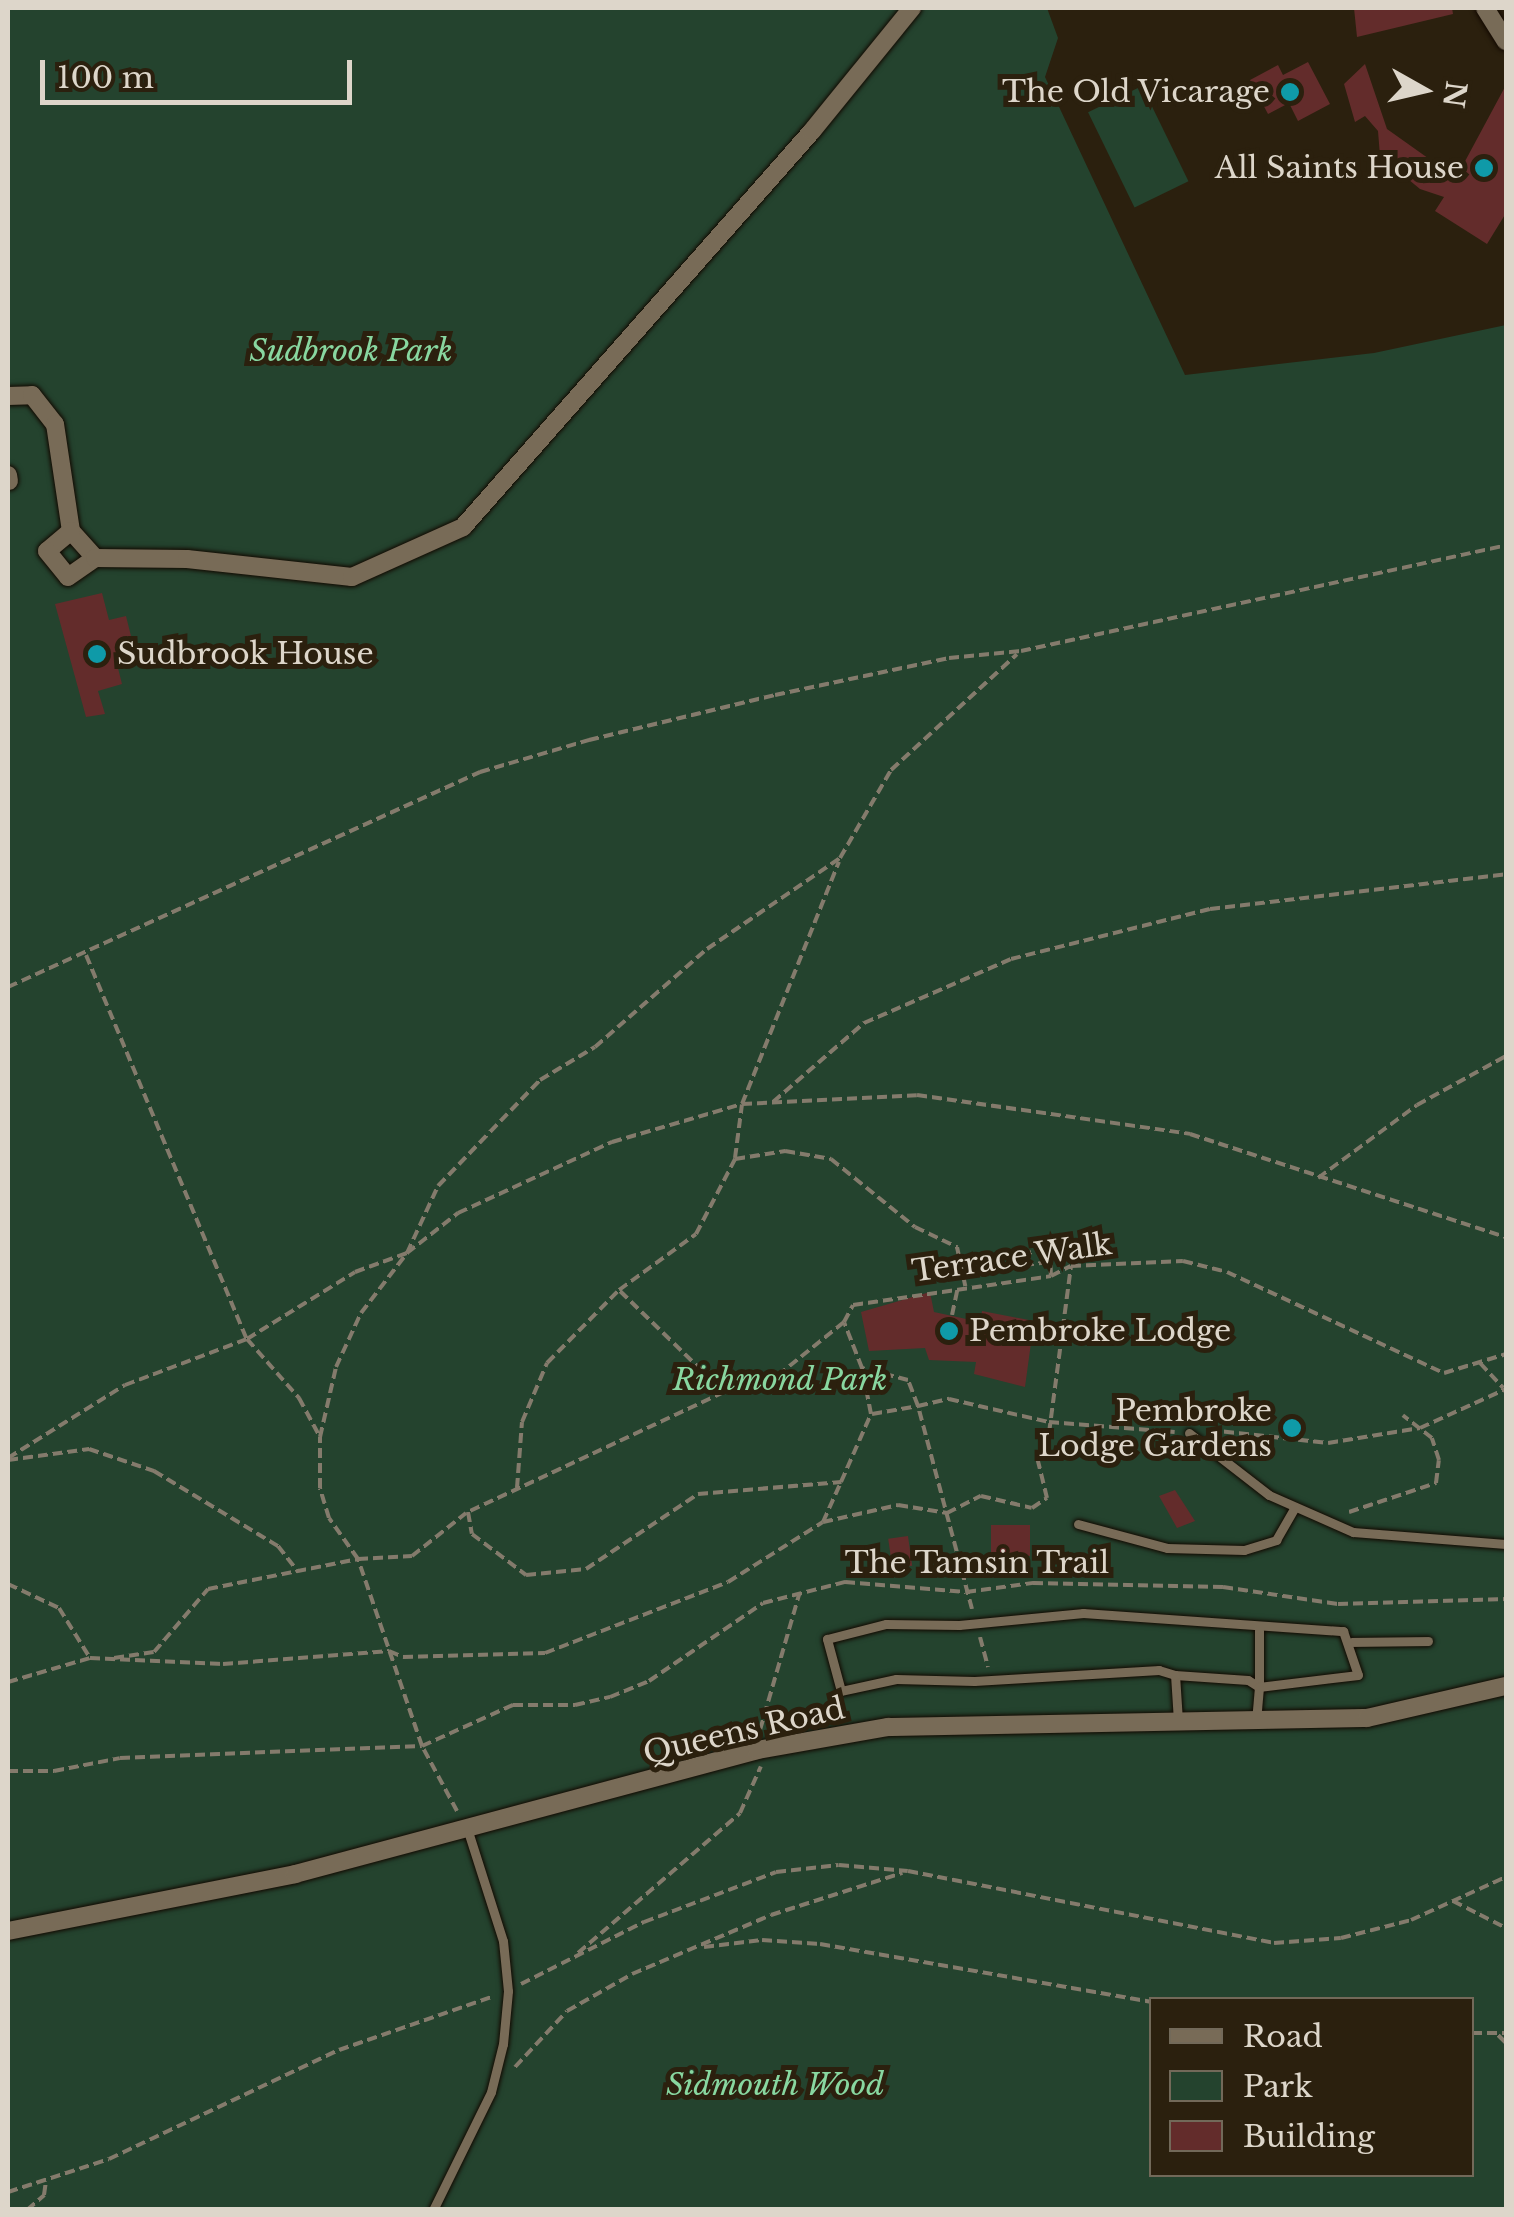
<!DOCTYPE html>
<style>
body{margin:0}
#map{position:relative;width:1514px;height:2217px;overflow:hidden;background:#2b200e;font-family:"Libre Baskerville",serif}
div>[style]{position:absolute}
.green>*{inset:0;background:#24432e;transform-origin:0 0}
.building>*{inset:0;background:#632c2b;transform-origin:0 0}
.path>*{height:4px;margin-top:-2px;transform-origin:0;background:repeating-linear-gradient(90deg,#847b6c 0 10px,transparent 0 15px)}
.roads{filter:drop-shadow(0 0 2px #130900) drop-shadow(0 0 2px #130900)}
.lane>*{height:9px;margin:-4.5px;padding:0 4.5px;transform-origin:4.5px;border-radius:4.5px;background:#786b57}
.street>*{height:18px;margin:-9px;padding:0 9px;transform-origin:9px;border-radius:9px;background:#786b57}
.dots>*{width:28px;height:28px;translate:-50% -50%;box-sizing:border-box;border:5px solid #2b200e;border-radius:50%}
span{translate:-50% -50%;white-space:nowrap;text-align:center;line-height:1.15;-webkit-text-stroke:10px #2b200e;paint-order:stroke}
.poi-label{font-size:30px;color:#ddd6ca}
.right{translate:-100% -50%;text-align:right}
.left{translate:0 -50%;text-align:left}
.park-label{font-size:30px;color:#88d7a0;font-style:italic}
.street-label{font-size:30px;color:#ddd6ca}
.frame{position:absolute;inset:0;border:10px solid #ddd6ca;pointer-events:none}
.legend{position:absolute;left:1149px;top:1997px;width:325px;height:180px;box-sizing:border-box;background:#2b200e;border:2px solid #726959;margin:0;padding:12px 18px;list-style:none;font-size:30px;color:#ddd6ca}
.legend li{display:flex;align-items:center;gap:20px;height:50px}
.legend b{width:50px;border:2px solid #726959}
.north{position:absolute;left:1374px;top:40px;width:100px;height:100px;-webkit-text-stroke:8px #2b200e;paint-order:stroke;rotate:98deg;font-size:28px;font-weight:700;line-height:40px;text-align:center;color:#ddd6ca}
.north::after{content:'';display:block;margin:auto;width:35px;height:45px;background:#ddd6ca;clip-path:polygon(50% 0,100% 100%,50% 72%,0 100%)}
.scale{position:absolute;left:40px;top:60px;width:312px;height:45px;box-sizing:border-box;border:5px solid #ddd6ca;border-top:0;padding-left:12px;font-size:30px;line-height:35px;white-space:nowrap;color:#ddd6ca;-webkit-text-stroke:8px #2b200e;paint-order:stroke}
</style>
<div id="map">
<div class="green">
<i style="clip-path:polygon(evenodd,8px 8px,1047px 8px,1058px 38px,1045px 77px,1185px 375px,1374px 353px,1506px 325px,1506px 2209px,8px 2209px,8px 8px,1152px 2000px,1472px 2000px,1472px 2174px,1152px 2174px,1152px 2000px)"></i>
<i style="left:1142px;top:86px;width:106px;height:60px;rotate:64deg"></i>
</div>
<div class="building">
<i style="clip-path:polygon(1354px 8px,1452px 8px,1453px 14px,1357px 37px)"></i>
<i style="clip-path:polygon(1308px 62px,1330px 104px,1298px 121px,1289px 103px,1268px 114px,1250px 80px,1278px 65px,1283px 75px)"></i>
<i style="clip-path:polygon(1365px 64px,1387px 129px,1456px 178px,1506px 85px,1506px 213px,1487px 244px,1435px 211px,1444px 197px,1420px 189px,1380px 156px,1378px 131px,1365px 116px,1355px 122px,1344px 84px)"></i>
<i style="clip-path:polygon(102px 593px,109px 620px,126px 616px,135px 652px,115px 656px,122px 684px,98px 691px,105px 714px,86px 717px,55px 604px)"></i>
<i style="clip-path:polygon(930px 1292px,934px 1312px,980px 1322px,982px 1311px,1034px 1321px,1025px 1387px,974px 1374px,976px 1362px,929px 1360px,925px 1348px,869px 1351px,861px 1312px)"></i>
<i style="clip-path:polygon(1175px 1490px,1195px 1521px,1177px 1528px,1159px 1496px)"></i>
<i style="left:991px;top:1525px;width:39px;height:31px"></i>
<i style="left:908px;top:1536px;width:30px;height:20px;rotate:82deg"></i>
</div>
<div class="path">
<i style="left:86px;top:955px;width:416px;rotate:67.3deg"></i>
<i style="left:247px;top:1339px;width:79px;rotate:48.6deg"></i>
<i style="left:299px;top:1398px;width:44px;rotate:61.7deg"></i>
<i style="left:8px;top:987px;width:519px;rotate:-24.49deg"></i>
<i style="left:480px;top:772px;width:114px;rotate:-16.4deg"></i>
<i style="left:589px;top:740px;width:191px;rotate:-13.6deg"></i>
<i style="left:775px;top:695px;width:178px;rotate:-12deg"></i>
<i style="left:949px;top:658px;width:72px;rotate:-5.6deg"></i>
<i style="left:1021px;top:651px;width:496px;rotate:-12.3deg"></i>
<i style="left:773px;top:1102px;width:121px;rotate:-41deg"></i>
<i style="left:864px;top:1023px;width:160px;rotate:-23.5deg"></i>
<i style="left:1011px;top:959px;width:205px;rotate:-14.1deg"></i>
<i style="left:1210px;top:909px;width:298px;rotate:-6.7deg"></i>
<i style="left:735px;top:1158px;width:54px;rotate:-82.6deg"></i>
<i style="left:742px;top:1104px;width:261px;rotate:-68.2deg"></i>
<i style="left:1318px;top:1178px;width:123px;rotate:-36.4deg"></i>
<i style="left:1417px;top:1105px;width:102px;rotate:-28.8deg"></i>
<i style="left:962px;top:1261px;width:89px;rotate:-7.1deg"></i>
<i style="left:1050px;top:1250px;width:26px;rotate:88deg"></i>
<i style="left:964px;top:1272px;width:88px;rotate:-6.6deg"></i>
<i style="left:620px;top:1291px;width:145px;rotate:44.2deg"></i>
<i style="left:952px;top:1315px;width:29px;rotate:-78deg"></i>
<i style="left:844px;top:1322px;width:86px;rotate:141.1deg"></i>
<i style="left:777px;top:1376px;width:55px;rotate:163.2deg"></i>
<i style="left:724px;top:1392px;width:283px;rotate:154.9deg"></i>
<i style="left:468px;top:1512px;width:22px;rotate:80deg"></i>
<i style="left:472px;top:1534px;width:68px;rotate:37.2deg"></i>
<i style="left:526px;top:1575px;width:60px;rotate:-5.7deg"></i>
<i style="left:586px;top:1569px;width:135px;rotate:-33.8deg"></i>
<i style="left:698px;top:1494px;width:144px;rotate:-4.8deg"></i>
<i style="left:841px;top:1482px;width:74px;rotate:-66.2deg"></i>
<i style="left:871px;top:1414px;width:47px;rotate:-101.1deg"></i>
<i style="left:1480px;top:1363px;width:34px;rotate:47deg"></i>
<i style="left:872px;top:1414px;width:47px;rotate:-9.9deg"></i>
<i style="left:918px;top:1406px;width:28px;rotate:-111deg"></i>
<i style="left:908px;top:1380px;width:48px;rotate:-165.4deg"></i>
<i style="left:862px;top:1368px;width:49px;rotate:-111.4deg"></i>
<i style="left:844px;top:1322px;width:19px;rotate:-62deg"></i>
<i style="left:853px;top:1305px;width:200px;rotate:-8.3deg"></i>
<i style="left:1051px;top:1276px;width:22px;rotate:-27deg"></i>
<i style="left:1071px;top:1266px;width:112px;rotate:-2.6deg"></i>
<i style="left:1183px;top:1261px;width:45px;rotate:14deg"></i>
<i style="left:1227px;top:1272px;width:239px;rotate:25deg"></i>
<i style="left:1444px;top:1373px;width:65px;rotate:-17deg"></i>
<i style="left:1209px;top:1430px;width:120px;rotate:6.2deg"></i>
<i style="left:1328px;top:1443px;width:93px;rotate:-9.3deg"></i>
<i style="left:1420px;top:1428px;width:94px;rotate:-24.4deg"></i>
<i style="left:8px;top:1458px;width:138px;rotate:-32deg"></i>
<i style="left:125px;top:1385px;width:130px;rotate:-20.7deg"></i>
<i style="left:247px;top:1339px;width:127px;rotate:-31.8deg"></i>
<i style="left:355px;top:1272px;width:55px;rotate:-20.1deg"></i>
<i style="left:407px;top:1253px;width:74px;rotate:-65.2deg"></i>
<i style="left:438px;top:1186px;width:147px;rotate:-46.1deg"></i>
<i style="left:540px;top:1080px;width:64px;rotate:-31deg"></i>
<i style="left:595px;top:1047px;width:149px;rotate:-41.2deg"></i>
<i style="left:707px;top:949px;width:161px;rotate:-34.4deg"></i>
<i style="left:840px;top:858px;width:102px;rotate:-59.9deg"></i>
<i style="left:891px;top:770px;width:171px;rotate:-42.6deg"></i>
<i style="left:8px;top:1460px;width:82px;rotate:-7.7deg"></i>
<i style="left:89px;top:1449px;width:69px;rotate:18.7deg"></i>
<i style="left:154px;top:1471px;width:145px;rotate:31.2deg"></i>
<i style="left:278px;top:1546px;width:33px;rotate:52deg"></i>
<i style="left:517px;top:1488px;width:66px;rotate:-85.7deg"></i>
<i style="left:522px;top:1422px;width:64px;rotate:-67deg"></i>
<i style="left:547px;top:1363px;width:103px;rotate:-45.4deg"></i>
<i style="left:619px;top:1290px;width:95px;rotate:-36deg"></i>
<i style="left:696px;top:1234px;width:85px;rotate:-62.5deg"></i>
<i style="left:735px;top:1159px;width:51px;rotate:-9.1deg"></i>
<i style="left:785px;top:1151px;width:47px;rotate:9.9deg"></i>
<i style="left:831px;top:1159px;width:108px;rotate:39deg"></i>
<i style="left:915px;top:1227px;width:47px;rotate:25.5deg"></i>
<i style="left:957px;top:1247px;width:40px;rotate:78deg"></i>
<i style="left:1349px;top:1512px;width:92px;rotate:-18.4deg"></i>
<i style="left:1436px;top:1483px;width:23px;rotate:-83deg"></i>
<i style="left:1439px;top:1460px;width:23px;rotate:-108deg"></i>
<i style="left:1432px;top:1438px;width:37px;rotate:-142deg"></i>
<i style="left:823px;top:1522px;width:77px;rotate:-12.8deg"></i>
<i style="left:898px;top:1505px;width:50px;rotate:9.3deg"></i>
<i style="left:947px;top:1513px;width:38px;rotate:-27deg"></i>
<i style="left:981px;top:1496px;width:52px;rotate:13.2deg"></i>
<i style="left:1032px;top:1508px;width:18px;rotate:-34deg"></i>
<i style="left:1047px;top:1498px;width:42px;rotate:-103.7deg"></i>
<i style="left:1037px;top:1457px;width:27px;rotate:-63deg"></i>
<i style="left:1049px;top:1433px;width:168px;rotate:-82.5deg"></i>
<i style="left:8px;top:1584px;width:56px;rotate:25.2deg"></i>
<i style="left:59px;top:1608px;width:59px;rotate:58.2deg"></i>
<i style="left:972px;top:1609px;width:210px;rotate:-104.9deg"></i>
<i style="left:918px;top:1406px;width:32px;rotate:-13deg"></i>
<i style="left:949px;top:1399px;width:103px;rotate:13deg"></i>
<i style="left:1049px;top:1422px;width:126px;rotate:4.5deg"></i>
<i style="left:980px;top:1637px;width:31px;rotate:75deg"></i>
<i style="left:114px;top:1658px;width:40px;rotate:-8.5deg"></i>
<i style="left:154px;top:1652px;width:83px;rotate:-49.4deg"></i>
<i style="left:208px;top:1589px;width:153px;rotate:-11.3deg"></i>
<i style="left:358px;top:1559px;width:54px;rotate:-3.2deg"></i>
<i style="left:412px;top:1556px;width:69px;rotate:-38.5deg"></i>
<i style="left:8px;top:1682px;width:85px;rotate:-16.3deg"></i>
<i style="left:90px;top:1658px;width:133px;rotate:2.6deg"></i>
<i style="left:223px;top:1664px;width:167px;rotate:-4.5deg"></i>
<i style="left:389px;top:1651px;width:15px;rotate:23deg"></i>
<i style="left:403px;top:1657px;width:142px;rotate:-1.6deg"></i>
<i style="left:545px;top:1653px;width:196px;rotate:-21.2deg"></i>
<i style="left:728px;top:1582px;width:112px;rotate:-32.3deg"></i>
<i style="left:823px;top:1522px;width:44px;rotate:-65.8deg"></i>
<i style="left:760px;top:1730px;width:141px;rotate:-73.9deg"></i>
<i style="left:8px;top:1771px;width:46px"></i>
<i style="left:54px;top:1771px;width:67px;rotate:-11.1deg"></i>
<i style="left:120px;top:1758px;width:302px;rotate:-2.3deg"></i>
<i style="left:422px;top:1746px;width:100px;rotate:-24.3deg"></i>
<i style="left:513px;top:1705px;width:62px"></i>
<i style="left:575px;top:1705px;width:36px;rotate:-13deg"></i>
<i style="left:610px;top:1697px;width:42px;rotate:-22.3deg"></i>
<i style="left:649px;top:1681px;width:138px;rotate:-34.4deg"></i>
<i style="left:763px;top:1603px;width:85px;rotate:-14.4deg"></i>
<i style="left:845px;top:1582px;width:121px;rotate:4.7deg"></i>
<i style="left:966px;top:1592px;width:68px;rotate:-7.7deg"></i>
<i style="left:1033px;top:1583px;width:190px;rotate:1.2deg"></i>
<i style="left:1223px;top:1587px;width:116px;rotate:8.4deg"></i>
<i style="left:1338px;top:1604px;width:168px;rotate:-1.7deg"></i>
<i style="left:457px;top:1811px;width:74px;rotate:-118.3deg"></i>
<i style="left:422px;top:1746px;width:198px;rotate:-108.9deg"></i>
<i style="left:358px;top:1559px;width:50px;rotate:-125.3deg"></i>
<i style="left:329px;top:1518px;width:31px;rotate:-107deg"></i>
<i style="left:320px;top:1488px;width:51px;rotate:-90deg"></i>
<i style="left:320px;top:1437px;width:72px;rotate:-77.1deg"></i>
<i style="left:336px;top:1367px;width:60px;rotate:-65.2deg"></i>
<i style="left:361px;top:1313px;width:76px;rotate:-52.5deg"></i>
<i style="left:407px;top:1253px;width:65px;rotate:-38.1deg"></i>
<i style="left:458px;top:1213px;width:170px;rotate:-24.8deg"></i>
<i style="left:612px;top:1142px;width:135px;rotate:-16.3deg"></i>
<i style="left:742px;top:1104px;width:175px;rotate:-2.9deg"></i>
<i style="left:917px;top:1095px;width:276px;rotate:8.1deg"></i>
<i style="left:1190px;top:1134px;width:332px;rotate:18.1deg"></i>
<i style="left:1453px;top:1901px;width:59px;rotate:27deg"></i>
<i style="left:704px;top:1947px;width:58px;rotate:-6.9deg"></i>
<i style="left:762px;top:1940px;width:58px;rotate:3.9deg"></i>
<i style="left:820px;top:1944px;width:337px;rotate:9.9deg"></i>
<i style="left:578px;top:1953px;width:214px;rotate:-40.8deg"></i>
<i style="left:740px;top:1813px;width:51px;rotate:-65.9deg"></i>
<i style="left:521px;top:1984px;width:138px;rotate:-26.8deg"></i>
<i style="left:644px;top:1922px;width:141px;rotate:-20.7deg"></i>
<i style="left:776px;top:1872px;width:63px;rotate:-6.3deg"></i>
<i style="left:839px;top:1865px;width:69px;rotate:5deg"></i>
<i style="left:908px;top:1871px;width:373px;rotate:11.1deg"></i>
<i style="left:1274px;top:1943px;width:67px;rotate:-4.3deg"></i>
<i style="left:1341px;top:1938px;width:72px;rotate:-14.4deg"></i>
<i style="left:1411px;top:1920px;width:104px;rotate:-24.4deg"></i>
<i style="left:1472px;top:2033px;width:34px"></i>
<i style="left:1498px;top:2035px;width:11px;rotate:45deg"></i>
<i style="left:515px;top:2067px;width:76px;rotate:-47.1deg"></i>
<i style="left:567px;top:2011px;width:75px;rotate:-29.6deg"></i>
<i style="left:632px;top:1974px;width:151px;rotate:-23deg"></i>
<i style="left:771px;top:1915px;width:138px;rotate:-17.8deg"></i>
<i style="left:8px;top:2192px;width:106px;rotate:-18.1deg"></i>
<i style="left:109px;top:2159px;width:255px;rotate:-25.4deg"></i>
<i style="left:339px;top:2050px;width:164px;rotate:-19.2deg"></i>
<i style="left:27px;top:2210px;width:23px;rotate:-41deg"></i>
<i style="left:44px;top:2195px;width:15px;rotate:-82deg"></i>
</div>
<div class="roads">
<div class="lane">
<i style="left:1189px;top:1433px;width:101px;rotate:37.8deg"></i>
<i style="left:1269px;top:1495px;width:92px;rotate:23.8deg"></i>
<i style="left:1353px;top:1532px;width:153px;rotate:4.5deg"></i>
<i style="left:1078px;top:1524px;width:92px;rotate:15.1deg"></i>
<i style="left:1167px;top:1548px;width:77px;rotate:1.5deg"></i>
<i style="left:1244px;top:1550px;width:34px;rotate:-17deg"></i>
<i style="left:1276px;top:1540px;width:38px;rotate:-60deg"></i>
<i style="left:1352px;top:1642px;width:76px;rotate:-0.8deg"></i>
<i style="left:1175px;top:1675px;width:73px;rotate:3.9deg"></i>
<i style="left:1248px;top:1680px;width:13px;rotate:32deg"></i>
<i style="left:1259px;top:1687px;width:57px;rotate:-90deg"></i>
<i style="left:1178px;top:1721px;width:46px;rotate:-93.7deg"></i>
<i style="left:1175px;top:1675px;width:17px;rotate:-163deg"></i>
<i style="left:1159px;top:1670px;width:185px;rotate:176.6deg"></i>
<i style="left:974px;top:1681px;width:78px;rotate:-178.5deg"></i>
<i style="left:896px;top:1679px;width:56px;rotate:167.7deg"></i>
<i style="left:841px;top:1691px;width:54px;rotate:-105.1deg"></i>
<i style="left:827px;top:1639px;width:61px;rotate:-14.3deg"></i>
<i style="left:886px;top:1624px;width:73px;rotate:0.8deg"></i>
<i style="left:959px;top:1625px;width:125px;rotate:-5.5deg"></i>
<i style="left:1083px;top:1613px;width:261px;rotate:4deg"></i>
<i style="left:1343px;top:1631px;width:46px;rotate:71.2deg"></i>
<i style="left:1358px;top:1675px;width:100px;rotate:173.1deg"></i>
<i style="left:1259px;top:1687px;width:36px;rotate:95deg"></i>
<i style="left:433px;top:2210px;width:131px;rotate:-63.8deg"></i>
<i style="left:491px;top:2092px;width:49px;rotate:-76deg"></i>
<i style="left:503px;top:2044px;width:53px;rotate:-84.6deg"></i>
<i style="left:508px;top:1991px;width:50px;rotate:-95.7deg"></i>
<i style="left:503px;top:1941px;width:115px;rotate:-107.7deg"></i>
</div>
<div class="street">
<i style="left:1485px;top:8px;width:39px;rotate:58deg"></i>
<i style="left:8px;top:396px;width:24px;rotate:-2deg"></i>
<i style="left:32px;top:395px;width:37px;rotate:52deg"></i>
<i style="left:55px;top:424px;width:108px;rotate:81.5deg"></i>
<i style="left:71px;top:531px;width:36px;rotate:48deg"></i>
<i style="left:8px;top:475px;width:6px;rotate:81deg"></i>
<i style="left:71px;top:531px;width:31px;rotate:140deg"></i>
<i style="left:47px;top:551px;width:33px;rotate:51deg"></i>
<i style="left:68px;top:577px;width:33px;rotate:-35deg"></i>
<i style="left:95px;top:558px;width:92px;rotate:0.6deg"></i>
<i style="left:187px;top:559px;width:166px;rotate:6.2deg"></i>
<i style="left:352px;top:577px;width:122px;rotate:-24.2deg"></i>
<i style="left:463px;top:527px;width:528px;rotate:-48.61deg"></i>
<i style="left:812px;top:131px;width:159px;rotate:-50.9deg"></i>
<i style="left:8px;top:1931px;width:293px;rotate:-11.2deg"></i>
<i style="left:295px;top:1874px;width:478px;rotate:-15deg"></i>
<i style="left:757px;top:1750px;width:133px;rotate:-10deg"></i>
<i style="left:888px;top:1727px;width:479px;rotate:-1.1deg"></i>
<i style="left:1367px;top:1718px;width:143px;rotate:-13deg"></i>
</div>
</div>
<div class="dots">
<i style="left:1290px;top:92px;background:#0f9aa8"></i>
<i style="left:1484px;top:168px;background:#0f9aa8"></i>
<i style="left:97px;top:654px;background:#0f9aa8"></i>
<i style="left:949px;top:1331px;background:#0f9aa8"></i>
<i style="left:1292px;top:1428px;background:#0f9aa8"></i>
</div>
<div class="poi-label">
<span class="right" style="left:1270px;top:92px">The Old Vicarage</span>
<span class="right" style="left:1464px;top:168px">All Saints House</span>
<span class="left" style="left:117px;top:654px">Sudbrook House</span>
<span class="left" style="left:969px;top:1331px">Pembroke Lodge</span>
<span class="right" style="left:1272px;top:1428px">Pembroke<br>Lodge Gardens</span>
</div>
<div class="park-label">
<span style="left:351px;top:351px">Sudbrook Park</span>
<span style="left:780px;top:1380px">Richmond Park</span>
<span style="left:775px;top:2085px">Sidmouth Wood</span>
</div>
<div class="street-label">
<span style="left:1012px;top:1258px;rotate:-8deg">Terrace Walk</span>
<span style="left:977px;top:1563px">The Tamsin Trail</span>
<span style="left:744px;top:1731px;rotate:-13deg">Queens Road</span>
</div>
<div class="frame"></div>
<ul class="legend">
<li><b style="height:12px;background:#786b57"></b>Road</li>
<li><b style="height:28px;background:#24432e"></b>Park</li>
<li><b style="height:28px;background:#632c2b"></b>Building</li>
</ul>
<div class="north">N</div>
<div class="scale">100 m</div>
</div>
